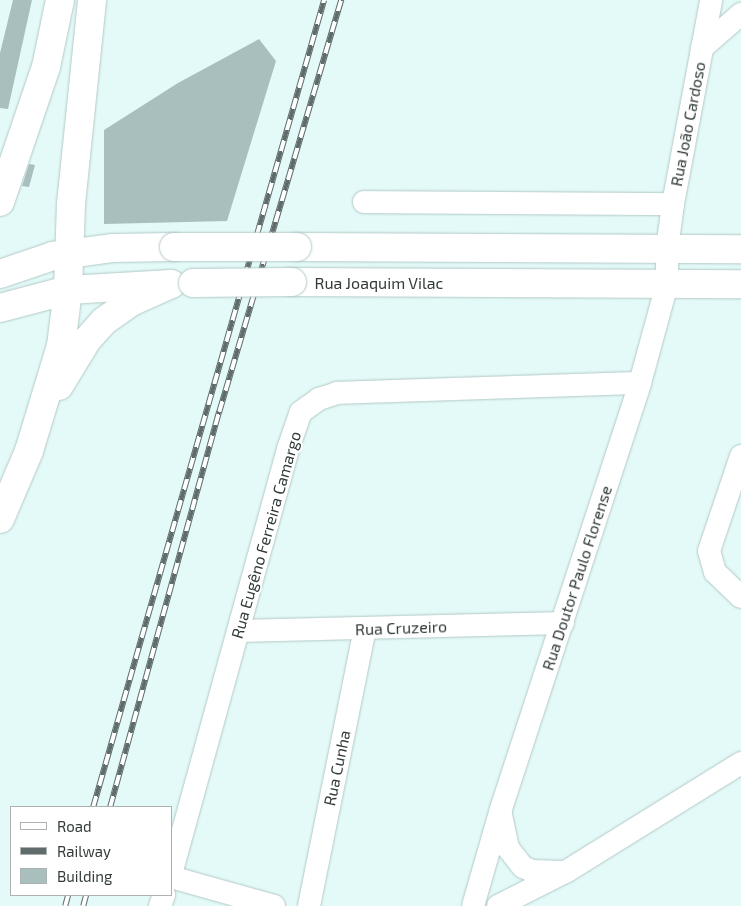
<!DOCTYPE html>
<meta charset="utf-8">
<style>
body{margin:0}
#map{position:relative;width:741px;height:906px;overflow:hidden;background:#e3faf8;font-family:"Exo 2",sans-serif}
div>[style]{position:absolute}
.building>*{inset:0;background:#a9bfbd}
.roads{filter:drop-shadow(0 0 1px #b3c9c7) drop-shadow(0 0 1px #b3c9c7)}
.street>*{height:22px;margin:-11px;padding:0 11px;transform-origin:11px;border-radius:11px;background:#fff}
.primary>*{height:28px;margin:-14px;padding:0 14px;transform-origin:14px;border-radius:14px;background:#fff}
.highway>*{height:28px;margin:-14px;padding:0 14px;transform-origin:14px;border-radius:14px;background:#fff}
.rail>*{height:5.5px;margin-top:-2.75px;transform-origin:0;background:repeating-linear-gradient(90deg,#fff 0 11px,#606c6b 0 22px);box-sizing:border-box;border-block:1px solid #606c6b}
.bridges{filter:drop-shadow(0 0 1px #b3c9c7) drop-shadow(0 0 1px #b3c9c7)}
.primary-bridge>*{height:28px;margin:-14px;padding:0 14px;transform-origin:14px;border-radius:14px;background:#fff}
span{translate:-50% -50%;white-space:nowrap;text-align:center;line-height:1.15;-webkit-text-stroke:4px #fff;paint-order:stroke}
.street-label{font-size:16px;color:#323b3a}
.legend{position:absolute;left:10px;top:806px;width:162px;height:90px;box-sizing:border-box;background:#fff;border:1px solid #adb1b0;margin:0;padding:6px 9px;list-style:none;font-size:15px;color:#323b3a}
.legend li{display:flex;align-items:center;gap:10px;height:25px}
.legend b{width:25px;border:1px solid #adb1b0}
</style>
<div id="map">
<div class="building">
<i style="clip-path:polygon(13px 0,32px 0,8px 109px,0 108px,0 53px)"></i>
<i style="clip-path:polygon(259px 39px,276px 61px,227px 221px,104px 224px,104px 130px,178px 83px)"></i>
<i style="clip-path:polygon(29px 164px,35px 165px,29px 187px,22px 186px)"></i>
</div>
<div class="roads">
<div class="street">
<i style="left:702px;top:48px;width:52px;rotate:-41.1deg"></i>
<i style="left:364px;top:202px;width:309px;rotate:0.4deg"></i>
<i style="left:741px;top:456px;width:100px;rotate:108.6deg"></i>
<i style="left:709px;top:551px;width:22px;rotate:74deg"></i>
<i style="left:715px;top:572px;width:36px;rotate:44deg"></i>
<i style="left:239px;top:631px;width:324px;rotate:-1.4deg"></i>
<i style="left:501px;top:815px;width:34px;rotate:78deg"></i>
<i style="left:508px;top:848px;width:24px;rotate:52deg"></i>
<i style="left:523px;top:867px;width:10px;rotate:24deg"></i>
<i style="left:532px;top:871px;width:30px;rotate:2deg"></i>
<i style="left:171px;top:874px;width:441px;rotate:-74.6deg"></i>
<i style="left:288px;top:449px;width:39px;rotate:-71deg"></i>
<i style="left:301px;top:412px;width:22px;rotate:-36deg"></i>
<i style="left:319px;top:399px;width:19px;rotate:-18deg"></i>
<i style="left:337px;top:393px;width:303px;rotate:-1.9deg"></i>
<i style="left:171px;top:877px;width:107px;rotate:15.7deg"></i>
<i style="left:160px;top:906px;width:12px;rotate:-70deg"></i>
<i style="left:309px;top:906px;width:283px;rotate:-78.6deg"></i>
<i style="left:473px;top:906px;width:101px;rotate:-73.9deg"></i>
<i style="left:501px;top:809px;width:448px;rotate:-71.9deg"></i>
<i style="left:640px;top:383px;width:103px;rotate:-74.7deg"></i>
<i style="left:667px;top:284px;width:35px;rotate:-90deg"></i>
<i style="left:667px;top:249px;width:45px;rotate:-82.4deg"></i>
<i style="left:673px;top:204px;width:208px;rotate:-79.4deg"></i>
<i style="left:498px;top:906px;width:77px;rotate:-26.9deg"></i>
<i style="left:567px;top:871px;width:205px;rotate:-31.8deg"></i>
</div>
<div class="primary">
<i style="left:297px;top:247px;width:444px;rotate:0.3deg"></i>
<i style="left:0;top:274px;width:56px;rotate:-18.8deg"></i>
<i style="left:53px;top:256px;width:61px;rotate:-7.6deg"></i>
<i style="left:113px;top:248px;width:61px;rotate:-0.9deg"></i>
<i style="left:292px;top:282px;width:449px;rotate:0.3deg"></i>
<i style="left:0;top:308px;width:70px;rotate:-14.8deg"></i>
<i style="left:68px;top:290px;width:103px;rotate:-3.3deg"></i>
</div>
<div class="highway">
<i style="left:0;top:202px;width:143px;rotate:-71.2deg"></i>
<i style="left:46px;top:67px;width:68px;rotate:-78.2deg"></i>
<i style="left:59px;top:386px;width:54px;rotate:-58.7deg"></i>
<i style="left:87px;top:340px;width:25px;rotate:-48deg"></i>
<i style="left:104px;top:321px;width:33px;rotate:-35deg"></i>
<i style="left:131px;top:302px;width:44px;rotate:-24.2deg"></i>
<i style="left:0;top:519px;width:74px;rotate:-66.9deg"></i>
<i style="left:29px;top:451px;width:110px;rotate:-73.1deg"></i>
<i style="left:61px;top:346px;width:56px;rotate:-82.9deg"></i>
<i style="left:68px;top:290px;width:86px;rotate:-88deg"></i>
<i style="left:71px;top:204px;width:205px;rotate:-84.1deg"></i>
</div>
</div>
<div class="rail">
<i style="left:93px;top:807px;width:839px;rotate:-74.03deg"></i>
<i style="left:110px;top:807px;width:410px;rotate:-74.6deg"></i>
<i style="left:219px;top:412px;width:430px;rotate:-73.5deg"></i>
<i style="left:65px;top:906px;width:11px;rotate:-75deg"></i>
<i style="left:83px;top:906px;width:11px;rotate:-75deg"></i>
</div>
<div class="bridges">
<div class="primary-bridge">
<i style="left:174px;top:247px;width:123px"></i>
<i style="left:193px;top:283px;width:99px;rotate:-0.6deg"></i>
</div>
</div>
<div class="street-label">
<span style="left:688px;top:124px;rotate:-79deg">Rua João Cardoso</span>
<span style="left:379px;top:283px">Rua Joaquim Vilac</span>
<span style="left:266px;top:535px;rotate:-74deg">Rua Eugêno Ferreira Camargo</span>
<span style="left:577px;top:578px;rotate:-72deg">Rua Doutor Paulo Florense</span>
<span style="left:401px;top:628px;rotate:-2deg">Rua Cruzeiro</span>
<span style="left:337px;top:768px;rotate:-78deg">Rua Cunha</span>
</div>
<ul class="legend">
<li><b style="height:6px;background:#fff"></b>Road</li>
<li><b style="height:6px;background:#606c6b"></b>Railway</li>
<li><b style="height:14px;background:#a9bfbd"></b>Building</li>
</ul>
</div>
